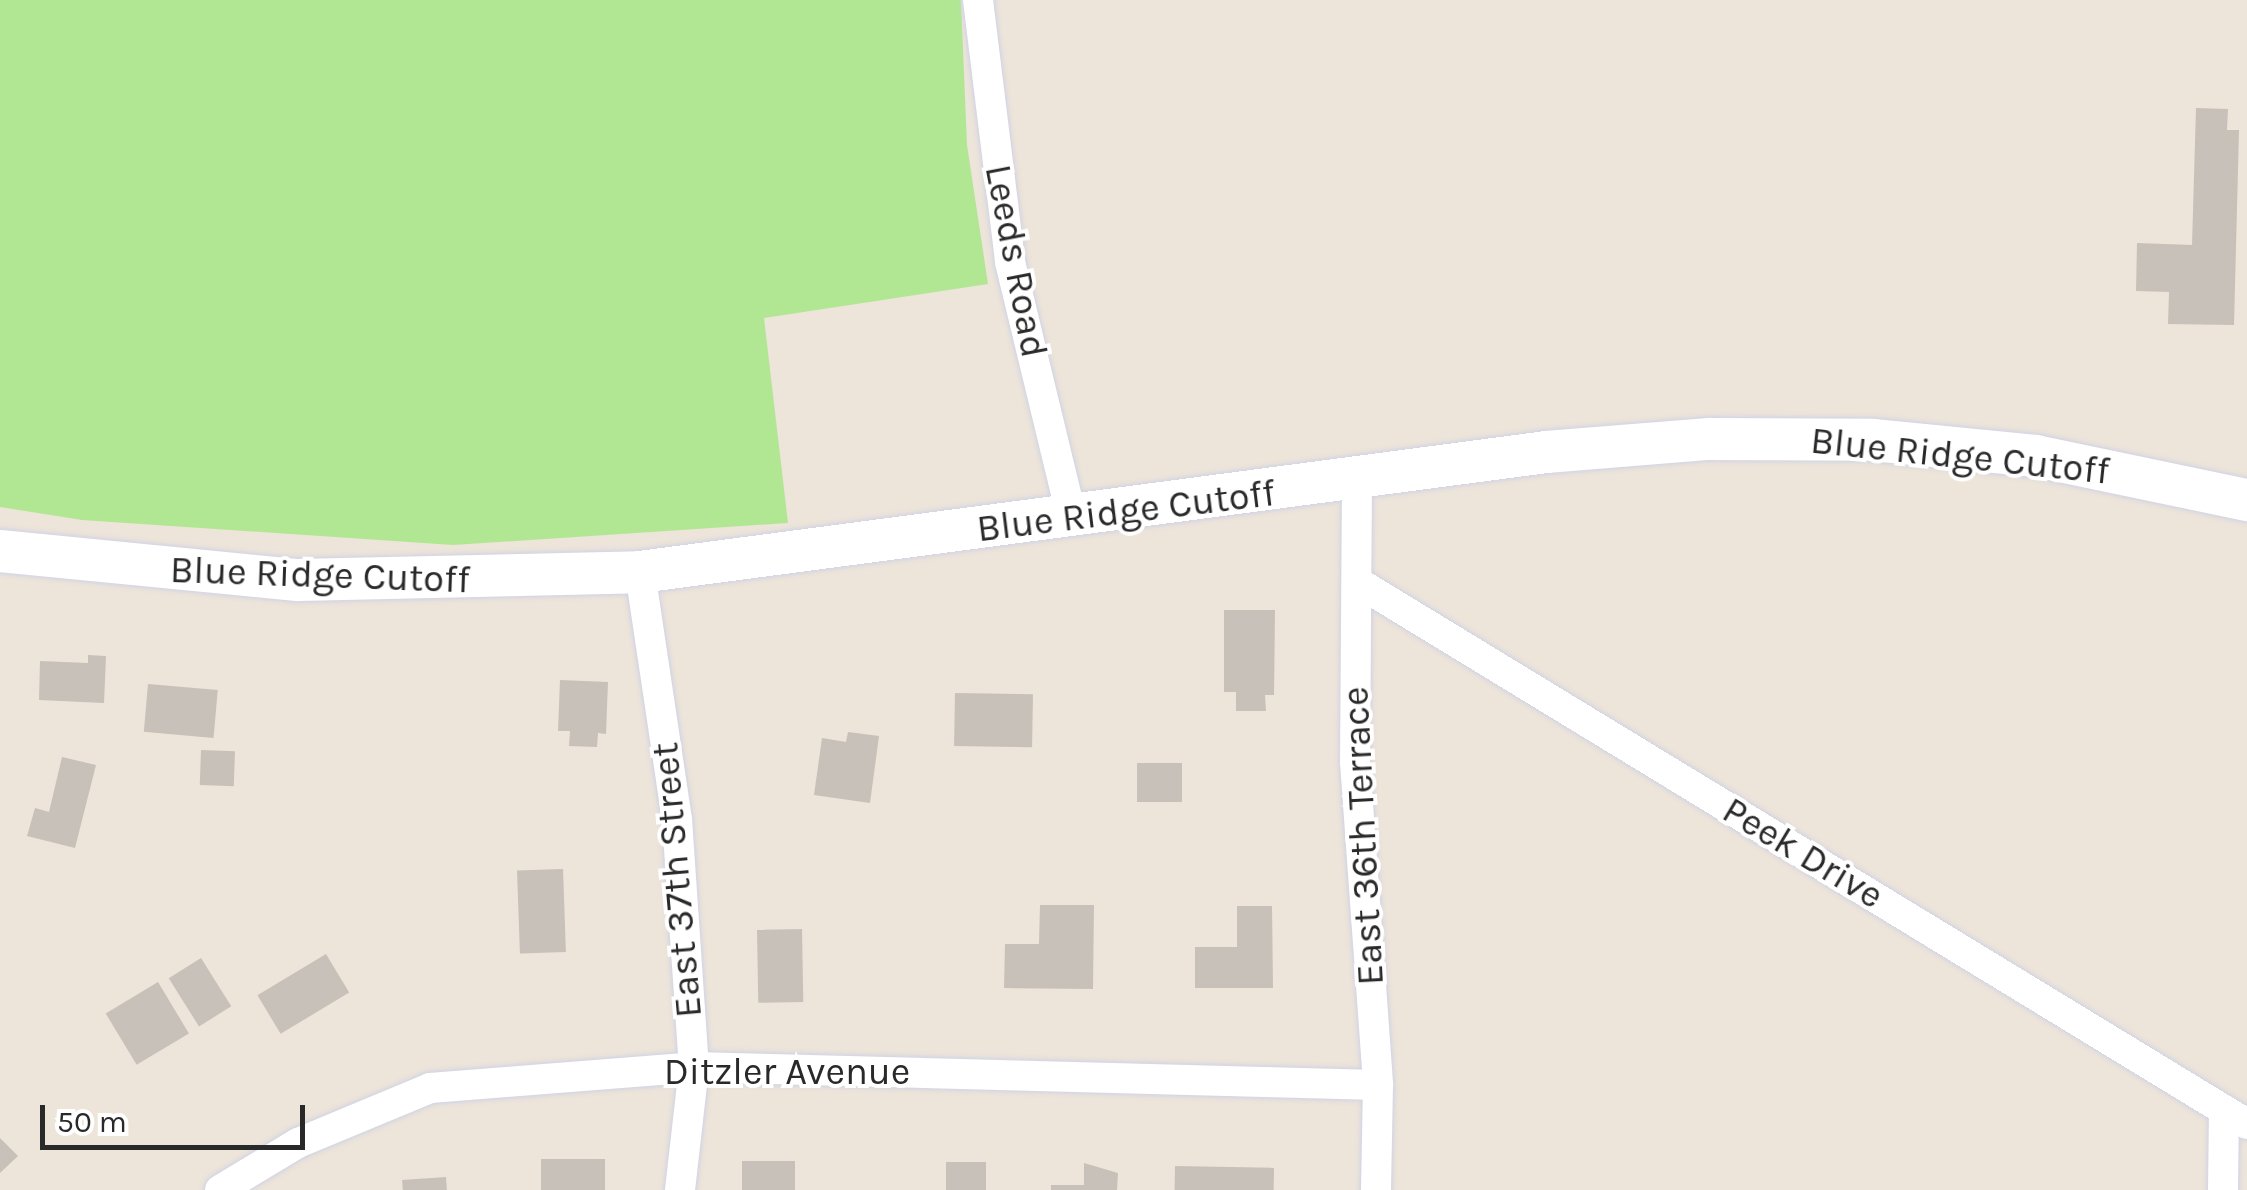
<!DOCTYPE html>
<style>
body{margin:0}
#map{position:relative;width:2247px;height:1190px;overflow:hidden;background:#ede4da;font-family:Karla,sans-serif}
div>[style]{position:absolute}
.green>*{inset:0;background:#b1e792}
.building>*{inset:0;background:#c8c1b9;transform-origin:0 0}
.roads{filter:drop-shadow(0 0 2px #cfd3e3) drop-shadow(0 0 2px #cfd3e3)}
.street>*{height:30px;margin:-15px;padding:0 15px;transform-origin:15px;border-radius:15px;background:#fff}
.secondary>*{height:42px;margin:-21px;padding:0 21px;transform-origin:21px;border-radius:21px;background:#fff}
span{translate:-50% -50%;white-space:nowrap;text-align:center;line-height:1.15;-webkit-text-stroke:8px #fff;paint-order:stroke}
.street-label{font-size:38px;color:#292929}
.scale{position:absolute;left:40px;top:1105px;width:265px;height:45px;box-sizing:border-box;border:5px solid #292929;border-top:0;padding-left:12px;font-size:30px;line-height:35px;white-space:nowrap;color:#292929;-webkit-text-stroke:8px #fff;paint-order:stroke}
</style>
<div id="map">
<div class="green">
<i style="clip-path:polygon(0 0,961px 0,967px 145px,988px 284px,764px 318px,788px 523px,453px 545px,82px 520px,0 507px)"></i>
</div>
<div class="building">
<i style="clip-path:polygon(2196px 108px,2228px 109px,2227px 130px,2239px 130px,2234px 325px,2168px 324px,2169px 292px,2136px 291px,2137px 243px,2192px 245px)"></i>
<i style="clip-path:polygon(1224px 610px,1275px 610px,1274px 695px,1265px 695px,1266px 711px,1236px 711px,1236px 692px,1224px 692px)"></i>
<i style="clip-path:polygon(88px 655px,106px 656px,104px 703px,39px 700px,40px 661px,88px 663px)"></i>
<i style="clip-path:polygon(560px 680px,608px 682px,606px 734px,598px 733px,597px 747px,569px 746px,570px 731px,558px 731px)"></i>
<i style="left:148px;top:684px;width:70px;height:48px;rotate:5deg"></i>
<i style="left:955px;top:693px;width:78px;height:53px;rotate:1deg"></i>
<i style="clip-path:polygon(848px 732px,879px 736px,870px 803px,814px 795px,822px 738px,846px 742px)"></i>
<i style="left:201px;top:750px;width:34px;height:35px;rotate:2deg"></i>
<i style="clip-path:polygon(62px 757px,96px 765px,75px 848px,27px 836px,35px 808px,49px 812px)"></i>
<i style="left:1137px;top:763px;width:45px;height:39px"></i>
<i style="left:563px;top:869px;width:83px;height:46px;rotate:88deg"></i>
<i style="clip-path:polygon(1040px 905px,1094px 905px,1093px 989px,1004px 988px,1005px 944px,1039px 944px)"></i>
<i style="clip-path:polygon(1237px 906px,1272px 906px,1273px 988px,1195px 988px,1195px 947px,1237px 947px)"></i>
<i style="left:802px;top:929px;width:73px;height:45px;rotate:89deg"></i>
<i style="left:326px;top:954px;width:45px;height:80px;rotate:59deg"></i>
<i style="left:201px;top:958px;width:57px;height:38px;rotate:58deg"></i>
<i style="left:158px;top:982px;width:60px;height:61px;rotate:59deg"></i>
<i style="clip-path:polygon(0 1138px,18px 1156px,0 1173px)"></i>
<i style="left:541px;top:1159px;width:64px;height:31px"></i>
<i style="left:795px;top:1161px;width:29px;height:53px;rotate:90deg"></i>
<i style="left:946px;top:1162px;width:40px;height:28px"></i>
<i style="clip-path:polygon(1084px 1163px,1118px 1173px,1117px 1190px,1051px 1190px,1051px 1185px,1084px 1185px)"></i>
<i style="left:1175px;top:1166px;width:99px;height:24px;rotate:1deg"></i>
<i style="left:446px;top:1177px;width:13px;height:44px;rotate:86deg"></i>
</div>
<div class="roads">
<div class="street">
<i style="left:978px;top:0;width:264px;rotate:83deg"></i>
<i style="left:1010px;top:262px;width:263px;rotate:76.4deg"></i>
<i style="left:1357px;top:481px;width:281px;rotate:90.4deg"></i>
<i style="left:1355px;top:762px;width:324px;rotate:85.9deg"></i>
<i style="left:1378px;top:1085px;width:105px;rotate:91.1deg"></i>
<i style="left:640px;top:572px;width:250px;rotate:81.5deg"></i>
<i style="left:677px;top:819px;width:249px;rotate:86.1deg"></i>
<i style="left:694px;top:1067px;width:124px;rotate:96.5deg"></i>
<i style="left:1359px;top:583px;width:1040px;rotate:31.35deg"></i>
<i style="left:220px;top:1190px;width:91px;rotate:-31.1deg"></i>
<i style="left:298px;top:1143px;width:143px;rotate:-22.6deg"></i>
<i style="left:430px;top:1088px;width:265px;rotate:-4.5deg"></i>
<i style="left:694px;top:1067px;width:684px;rotate:1.51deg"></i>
<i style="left:2223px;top:1190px;width:80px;rotate:-89.3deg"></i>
</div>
<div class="secondary">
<i style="left:0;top:551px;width:299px;rotate:5.6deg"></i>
<i style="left:298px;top:580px;width:342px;rotate:-1.3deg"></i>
<i style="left:640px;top:572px;width:914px;rotate:-7.54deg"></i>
<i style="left:1546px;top:452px;width:164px;rotate:-4.6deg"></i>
<i style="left:1709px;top:439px;width:164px;rotate:0.3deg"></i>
<i style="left:1873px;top:440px;width:164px;rotate:5.6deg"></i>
<i style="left:2036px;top:456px;width:216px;rotate:11.8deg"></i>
</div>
</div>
<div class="street-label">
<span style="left:1016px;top:261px;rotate:79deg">Leeds Road</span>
<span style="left:1960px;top:456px;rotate:6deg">Blue Ridge Cutoff</span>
<span style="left:1126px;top:511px;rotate:-7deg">Blue Ridge Cutoff</span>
<span style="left:320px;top:575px;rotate:2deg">Blue Ridge Cutoff</span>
<span style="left:1363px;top:836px;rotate:-93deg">East 36th Terrace</span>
<span style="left:1803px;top:853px;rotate:31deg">Peek Drive</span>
<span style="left:677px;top:880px;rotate:-95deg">East 37th Street</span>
<span style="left:787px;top:1072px">Ditzler Avenue</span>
</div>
<div class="scale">50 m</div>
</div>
